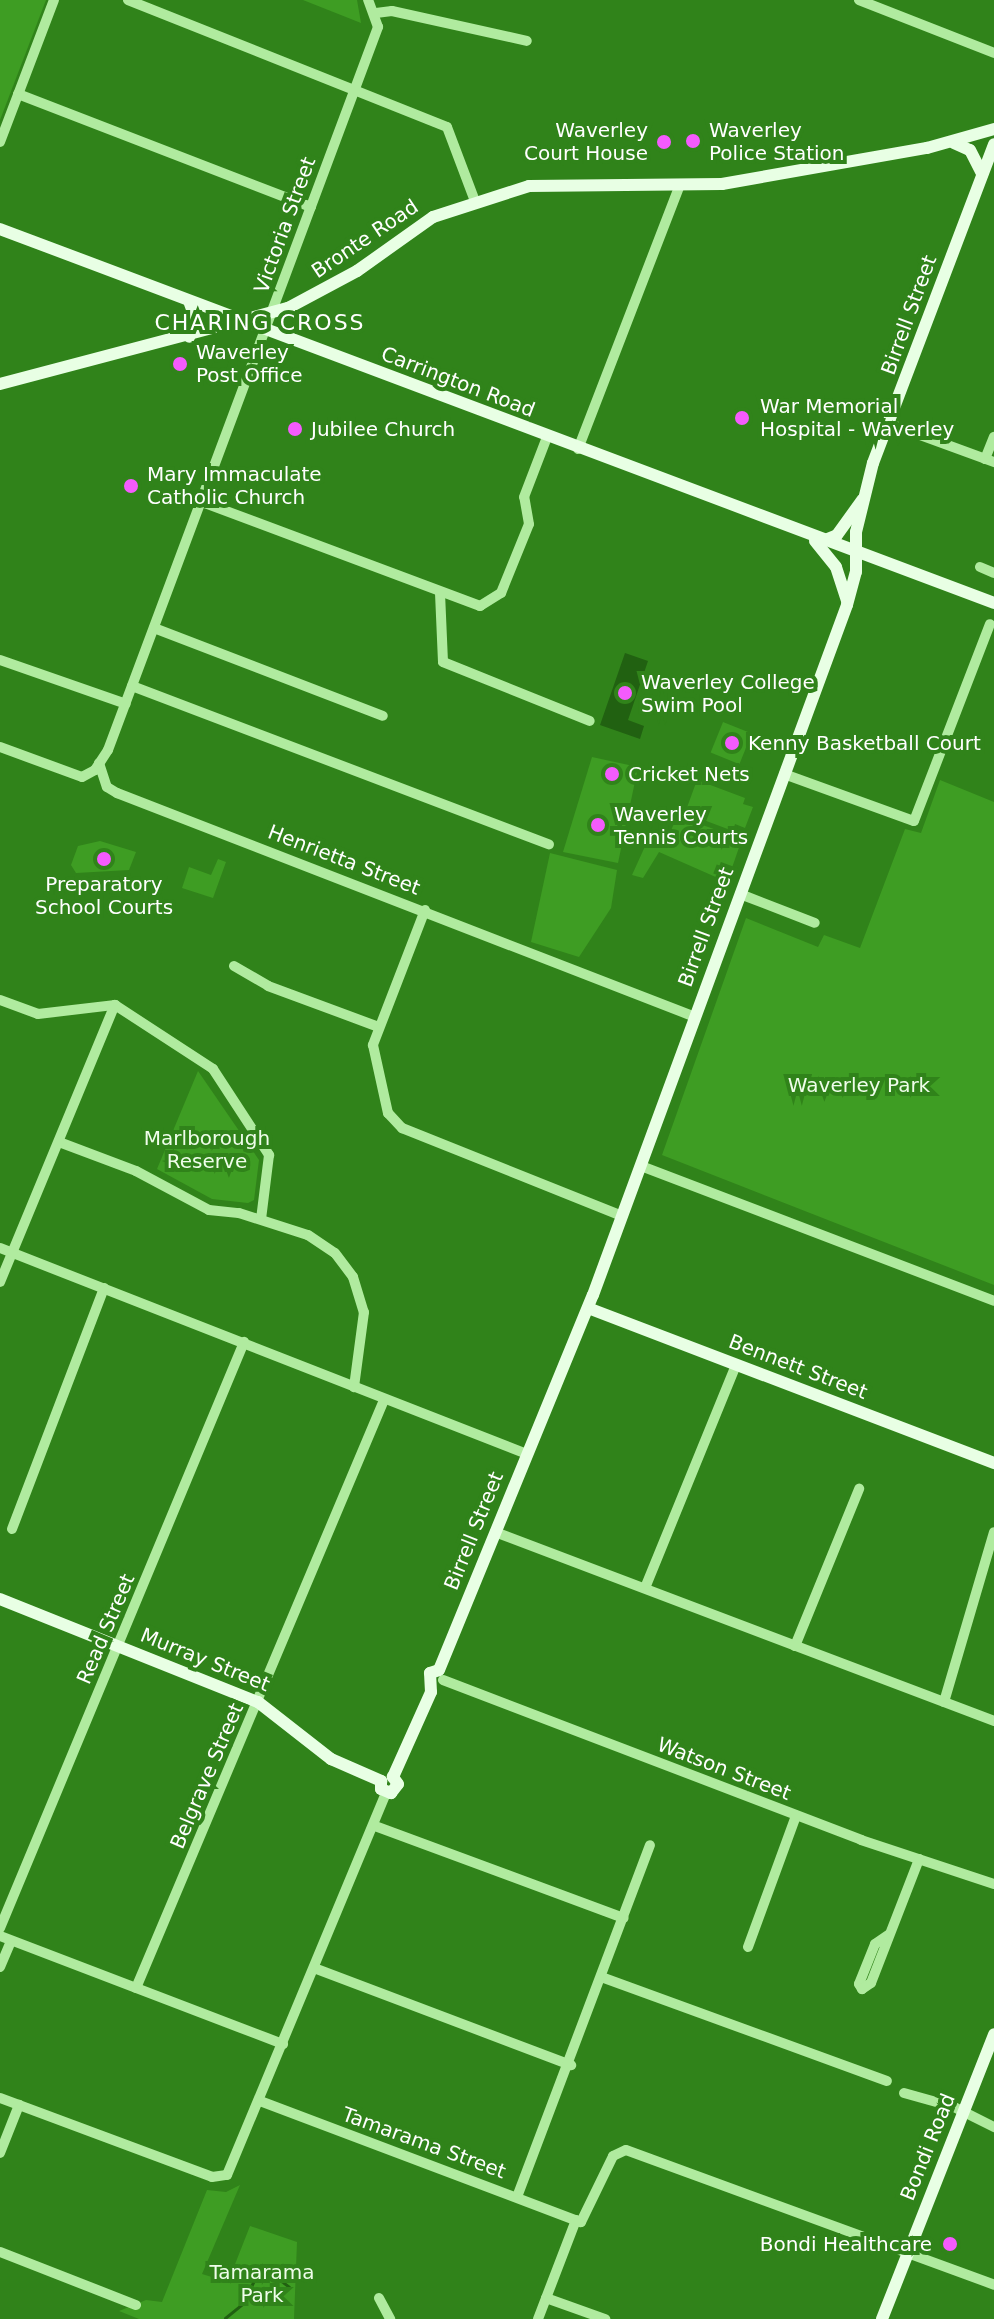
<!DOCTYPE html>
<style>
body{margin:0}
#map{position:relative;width:994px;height:2319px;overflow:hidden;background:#30831a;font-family:"DejaVu Sans",sans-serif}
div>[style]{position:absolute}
.green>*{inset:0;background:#3e9d23;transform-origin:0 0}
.water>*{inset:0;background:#216111}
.stream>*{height:3px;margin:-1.5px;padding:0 1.5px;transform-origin:1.5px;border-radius:1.5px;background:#216111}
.minor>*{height:10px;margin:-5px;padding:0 5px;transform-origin:5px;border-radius:5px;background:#b0eb9f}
.major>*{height:12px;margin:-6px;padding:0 6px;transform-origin:6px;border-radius:6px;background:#e8ffe4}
.dots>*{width:22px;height:22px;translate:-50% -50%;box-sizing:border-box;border:4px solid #30831a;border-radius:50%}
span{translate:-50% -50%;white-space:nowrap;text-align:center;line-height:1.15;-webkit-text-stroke:8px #30831a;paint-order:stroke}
.poi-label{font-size:20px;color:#fff}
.right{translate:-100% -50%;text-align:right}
.left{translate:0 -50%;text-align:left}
.street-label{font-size:20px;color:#fff}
.park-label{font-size:20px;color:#effdea}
.neighbourhood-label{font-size:22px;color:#fff;letter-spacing:2px}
</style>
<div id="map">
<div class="green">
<i style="clip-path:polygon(0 0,46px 0,0 120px)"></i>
<i style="clip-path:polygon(303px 0,357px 0,361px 23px)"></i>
<i style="left:723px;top:722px;width:31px;height:33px;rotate:22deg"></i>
<i style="clip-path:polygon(592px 757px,638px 767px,618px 863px,563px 852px)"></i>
<i style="clip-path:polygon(697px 780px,745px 798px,743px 804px,753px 807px,745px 828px,735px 824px,733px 831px,685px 813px)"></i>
<i style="clip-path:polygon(940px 780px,994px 802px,994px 1285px,662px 1155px,746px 918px,818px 947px,824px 935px,860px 948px,905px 829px,921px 833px)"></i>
<i style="clip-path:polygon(677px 816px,742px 839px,727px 882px,659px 852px,643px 878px,632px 875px,652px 831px,668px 838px)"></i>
<i style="clip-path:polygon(100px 841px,136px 852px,129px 870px,76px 873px,71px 865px,78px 846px)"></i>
<i style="clip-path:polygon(550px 853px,617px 870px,611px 908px,579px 957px,531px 942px)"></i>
<i style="clip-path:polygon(218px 859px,226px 862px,213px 898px,182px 888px,189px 867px,211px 875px)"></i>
<i style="clip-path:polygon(198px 1071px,259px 1160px,254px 1200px,248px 1203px,212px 1199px,157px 1169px)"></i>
<i style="clip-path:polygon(240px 2185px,202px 2274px,228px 2282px,250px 2226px,297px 2242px,294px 2319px,139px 2319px,119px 2311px,146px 2300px,162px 2302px,207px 2190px,226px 2192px)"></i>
</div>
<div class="water">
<i style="clip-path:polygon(625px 653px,648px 661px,628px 720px,644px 726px,640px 739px,600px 725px)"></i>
</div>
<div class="stream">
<i style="left:225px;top:2318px;width:22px;rotate:-39deg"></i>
<i style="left:242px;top:2304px;width:29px;rotate:-63deg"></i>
<i style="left:255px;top:2278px;width:17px;rotate:-13deg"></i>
<i style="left:272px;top:2274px;width:21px;rotate:37deg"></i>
</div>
<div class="minor">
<i style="left:128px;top:0;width:343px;rotate:21.7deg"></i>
<i style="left:447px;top:127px;width:79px;rotate:69.3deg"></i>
<i style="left:859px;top:0;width:145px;rotate:21.4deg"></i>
<i style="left:376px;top:13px;width:16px;rotate:-7deg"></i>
<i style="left:392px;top:11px;width:138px;rotate:12.5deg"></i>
<i style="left:18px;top:94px;width:314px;rotate:21.1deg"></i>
<i style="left:0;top:142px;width:152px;rotate:-69.2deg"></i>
<i style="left:890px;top:424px;width:111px;rotate:20.1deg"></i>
<i style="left:578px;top:449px;width:281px;rotate:-68.9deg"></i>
<i style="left:985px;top:459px;width:24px;rotate:-68deg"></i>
<i style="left:202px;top:502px;width:297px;rotate:20.5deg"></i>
<i style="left:480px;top:606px;width:25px;rotate:-32deg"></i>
<i style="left:501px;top:593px;width:74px;rotate:-67.9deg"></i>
<i style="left:529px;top:524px;width:27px;rotate:-100deg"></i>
<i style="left:524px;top:497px;width:64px;rotate:-69deg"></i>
<i style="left:980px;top:567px;width:15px;rotate:23deg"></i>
<i style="left:440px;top:593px;width:69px;rotate:87.5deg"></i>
<i style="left:443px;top:662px;width:158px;rotate:21.9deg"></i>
<i style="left:154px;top:628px;width:245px;rotate:21deg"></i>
<i style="left:0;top:660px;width:133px;rotate:19.2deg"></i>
<i style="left:132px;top:686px;width:446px;rotate:20.8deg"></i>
<i style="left:0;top:747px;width:87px;rotate:20.1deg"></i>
<i style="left:82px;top:777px;width:15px;rotate:-28deg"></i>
<i style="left:95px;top:770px;width:24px;rotate:-57deg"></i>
<i style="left:108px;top:750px;width:772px;rotate:-69.52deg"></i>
<i style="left:378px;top:27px;width:29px;rotate:-110deg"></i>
<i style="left:99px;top:763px;width:25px;rotate:72deg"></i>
<i style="left:107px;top:787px;width:12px;rotate:31deg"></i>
<i style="left:117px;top:793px;width:620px;rotate:21.18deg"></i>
<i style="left:784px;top:774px;width:138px;rotate:19.9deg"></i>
<i style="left:914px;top:821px;width:211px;rotate:-68.9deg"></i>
<i style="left:740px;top:894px;width:80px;rotate:21.1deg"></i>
<i style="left:425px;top:910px;width:145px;rotate:111.1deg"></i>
<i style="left:373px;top:1045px;width:70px;rotate:77.6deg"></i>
<i style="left:388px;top:1113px;width:21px;rotate:47deg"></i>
<i style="left:402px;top:1128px;width:237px;rotate:21.8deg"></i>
<i style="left:234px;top:966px;width:39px;rotate:30deg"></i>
<i style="left:268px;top:986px;width:118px;rotate:20.3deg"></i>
<i style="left:0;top:1000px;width:40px;rotate:20.2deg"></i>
<i style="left:38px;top:1014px;width:78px;rotate:-6.7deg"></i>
<i style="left:115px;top:1005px;width:117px;rotate:33.1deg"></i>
<i style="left:213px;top:1069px;width:103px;rotate:56.9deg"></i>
<i style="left:269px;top:1155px;width:64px;rotate:97.1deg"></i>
<i style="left:59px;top:1142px;width:82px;rotate:20.6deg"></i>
<i style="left:136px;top:1171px;width:83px;rotate:28.1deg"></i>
<i style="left:209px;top:1210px;width:30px;rotate:6deg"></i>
<i style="left:239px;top:1213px;width:72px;rotate:17.7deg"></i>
<i style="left:308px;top:1235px;width:32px;rotate:34deg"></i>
<i style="left:335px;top:1253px;width:30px;rotate:53deg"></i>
<i style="left:353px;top:1277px;width:37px;rotate:73deg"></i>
<i style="left:364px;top:1312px;width:76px;rotate:97.6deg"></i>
<i style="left:641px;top:1166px;width:378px;rotate:20.9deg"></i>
<i style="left:0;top:1248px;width:566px;rotate:21.35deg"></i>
<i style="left:0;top:1282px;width:300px;rotate:-67.5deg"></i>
<i style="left:12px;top:1529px;width:258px;rotate:-69.1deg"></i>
<i style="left:495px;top:1532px;width:534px;rotate:20.74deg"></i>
<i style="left:645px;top:1588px;width:241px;rotate:-67.8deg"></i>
<i style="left:795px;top:1646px;width:170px;rotate:-67.8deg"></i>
<i style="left:443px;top:1680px;width:448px;rotate:20.9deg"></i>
<i style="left:861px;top:1840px;width:140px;rotate:18.3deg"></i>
<i style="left:944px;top:1702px;width:177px;rotate:-73.6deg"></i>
<i style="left:375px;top:1826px;width:265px;rotate:20.3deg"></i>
<i style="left:0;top:1928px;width:635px;rotate:-67.39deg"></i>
<i style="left:888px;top:1935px;width:16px;rotate:145deg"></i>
<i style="left:875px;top:1944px;width:43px;rotate:111.8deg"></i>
<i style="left:859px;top:1984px;width:6px;rotate:59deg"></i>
<i style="left:862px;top:1989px;width:11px;rotate:-34deg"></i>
<i style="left:871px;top:1983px;width:133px;rotate:-68.8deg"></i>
<i style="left:0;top:1936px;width:303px;rotate:20.9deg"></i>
<i style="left:748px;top:1947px;width:140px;rotate:-69.9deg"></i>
<i style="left:0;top:1967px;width:28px;rotate:-67deg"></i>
<i style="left:314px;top:1968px;width:275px;rotate:20.7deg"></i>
<i style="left:604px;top:1978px;width:301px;rotate:20deg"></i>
<i style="left:136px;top:1988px;width:638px;rotate:-67.13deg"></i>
<i style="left:904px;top:2093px;width:52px;rotate:15.6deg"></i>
<i style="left:954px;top:2107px;width:45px;rotate:26.6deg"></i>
<i style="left:0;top:2098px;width:226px;rotate:20.4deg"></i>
<i style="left:212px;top:2177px;width:15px;rotate:-8deg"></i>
<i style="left:227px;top:2175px;width:414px;rotate:-67.4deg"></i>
<i style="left:260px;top:2101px;width:343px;rotate:20.7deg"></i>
<i style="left:581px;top:2222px;width:73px;rotate:-64.1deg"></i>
<i style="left:613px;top:2156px;width:14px;rotate:-25deg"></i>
<i style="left:626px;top:2150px;width:392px;rotate:20.1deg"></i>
<i style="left:0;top:2153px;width:52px;rotate:-68.4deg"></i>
<i style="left:517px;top:2197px;width:376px;rotate:-69.3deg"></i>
<i style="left:0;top:2252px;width:146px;rotate:21.3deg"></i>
<i style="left:379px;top:2298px;width:24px;rotate:62deg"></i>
<i style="left:546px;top:2298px;width:63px;rotate:19.6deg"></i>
<i style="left:538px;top:2319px;width:106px;rotate:-69deg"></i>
</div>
<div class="major">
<i style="left:954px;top:143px;width:17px;rotate:24deg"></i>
<i style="left:970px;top:150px;width:27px;rotate:63deg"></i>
<i style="left:0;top:229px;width:1062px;rotate:20.62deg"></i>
<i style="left:189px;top:301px;width:20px;rotate:70deg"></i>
<i style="left:196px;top:320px;width:18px;rotate:112deg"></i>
<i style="left:0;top:384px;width:298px;rotate:-14.8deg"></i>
<i style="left:288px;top:308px;width:78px;rotate:-28.2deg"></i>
<i style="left:357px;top:271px;width:93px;rotate:-35.4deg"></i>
<i style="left:433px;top:217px;width:101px;rotate:-17.9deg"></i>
<i style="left:529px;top:186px;width:193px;rotate:-0.6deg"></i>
<i style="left:722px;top:184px;width:208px;rotate:-10deg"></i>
<i style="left:927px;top:148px;width:70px;rotate:-15.8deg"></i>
<i style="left:815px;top:541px;width:33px;rotate:51deg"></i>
<i style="left:836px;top:567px;width:36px;rotate:72deg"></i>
<i style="left:820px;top:542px;width:18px;rotate:-22deg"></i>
<i style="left:837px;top:535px;width:44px;rotate:-54.2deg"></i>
<i style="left:588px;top:1308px;width:435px;rotate:20.9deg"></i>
<i style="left:0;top:1599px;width:278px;rotate:21.8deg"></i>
<i style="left:258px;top:1702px;width:93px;rotate:38deg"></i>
<i style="left:331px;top:1759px;width:55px;rotate:23.7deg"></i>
<i style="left:439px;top:1670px;width:405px;rotate:-67.7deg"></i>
<i style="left:593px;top:1295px;width:735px;rotate:-69.79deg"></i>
<i style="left:847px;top:605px;width:34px;rotate:-75deg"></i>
<i style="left:856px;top:572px;width:40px;rotate:-90deg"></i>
<i style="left:856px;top:532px;width:71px;rotate:-76.2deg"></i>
<i style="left:873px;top:463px;width:341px;rotate:-69.2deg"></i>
<i style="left:393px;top:1777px;width:93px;rotate:-65.9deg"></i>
<i style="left:431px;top:1692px;width:19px;rotate:-93deg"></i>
<i style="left:430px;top:1673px;width:9px;rotate:-18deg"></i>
<i style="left:381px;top:1781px;width:8px;rotate:90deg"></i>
<i style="left:381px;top:1789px;width:11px;rotate:22deg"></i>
<i style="left:391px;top:1793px;width:11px;rotate:-52deg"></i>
<i style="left:398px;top:1784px;width:9px;rotate:-126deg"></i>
<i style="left:882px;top:2319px;width:306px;rotate:-68.5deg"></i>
</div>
<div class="dots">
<i style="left:693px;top:141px;background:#f45bfd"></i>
<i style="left:664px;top:142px;background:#f45bfd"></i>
<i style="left:180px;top:364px;background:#f45bfd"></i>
<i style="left:742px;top:418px;background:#f45bfd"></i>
<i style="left:295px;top:429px;background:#f45bfd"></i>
<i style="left:131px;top:486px;background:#f45bfd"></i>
<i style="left:625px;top:693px;background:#f45bfd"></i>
<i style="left:732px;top:743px;background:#f45bfd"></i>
<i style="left:612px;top:774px;background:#f45bfd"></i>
<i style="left:598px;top:825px;background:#f45bfd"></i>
<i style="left:104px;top:859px;background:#f45bfd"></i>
<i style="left:950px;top:2244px;background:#f45bfd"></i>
</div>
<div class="poi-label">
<span class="right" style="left:648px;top:142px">Waverley<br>Court House</span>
<span class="left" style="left:709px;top:142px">Waverley<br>Police Station</span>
<span class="left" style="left:196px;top:364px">Waverley<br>Post Office</span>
<span class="left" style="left:760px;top:418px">War Memorial<br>Hospital - Waverley</span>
<span class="left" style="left:311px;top:429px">Jubilee Church</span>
<span class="left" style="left:147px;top:486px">Mary Immaculate<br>Catholic Church</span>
<span class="left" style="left:641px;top:694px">Waverley College<br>Swim Pool</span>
<span class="left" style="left:748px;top:743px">Kenny Basketball Court</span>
<span class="left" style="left:628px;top:774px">Cricket Nets</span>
<span class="left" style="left:614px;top:826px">Waverley<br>Tennis Courts</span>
<span style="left:104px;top:896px">Preparatory<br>School Courts</span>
<span class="right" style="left:932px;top:2244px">Bondi Healthcare</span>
</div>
<div class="street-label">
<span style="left:285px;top:225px;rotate:-70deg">Victoria Street</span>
<span style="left:365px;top:239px;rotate:-34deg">Bronte Road</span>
<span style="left:909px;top:315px;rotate:-70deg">Birrell Street</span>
<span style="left:458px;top:382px;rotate:21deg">Carrington Road</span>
<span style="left:344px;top:860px;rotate:21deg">Henrietta Street</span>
<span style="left:706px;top:927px;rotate:-70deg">Birrell Street</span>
<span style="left:798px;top:1367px;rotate:21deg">Bennett Street</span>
<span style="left:474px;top:1531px;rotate:-68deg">Birrell Street</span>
<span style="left:106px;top:1629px;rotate:-67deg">Read Street</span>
<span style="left:205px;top:1660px;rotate:22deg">Murray Street</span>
<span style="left:724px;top:1769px;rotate:21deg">Watson Street</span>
<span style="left:207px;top:1776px;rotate:-67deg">Belgrave Street</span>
<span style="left:424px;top:2143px;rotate:20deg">Tamarama Street</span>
<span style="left:928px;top:2147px;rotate:-68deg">Bondi Road</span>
</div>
<div class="park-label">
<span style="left:859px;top:1085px">Waverley Park</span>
<span style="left:207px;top:1150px">Marlborough<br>Reserve</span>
<span style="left:262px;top:2284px">Tamarama<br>Park</span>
</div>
<div class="neighbourhood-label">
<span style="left:260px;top:323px">CHARING CROSS</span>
</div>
</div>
